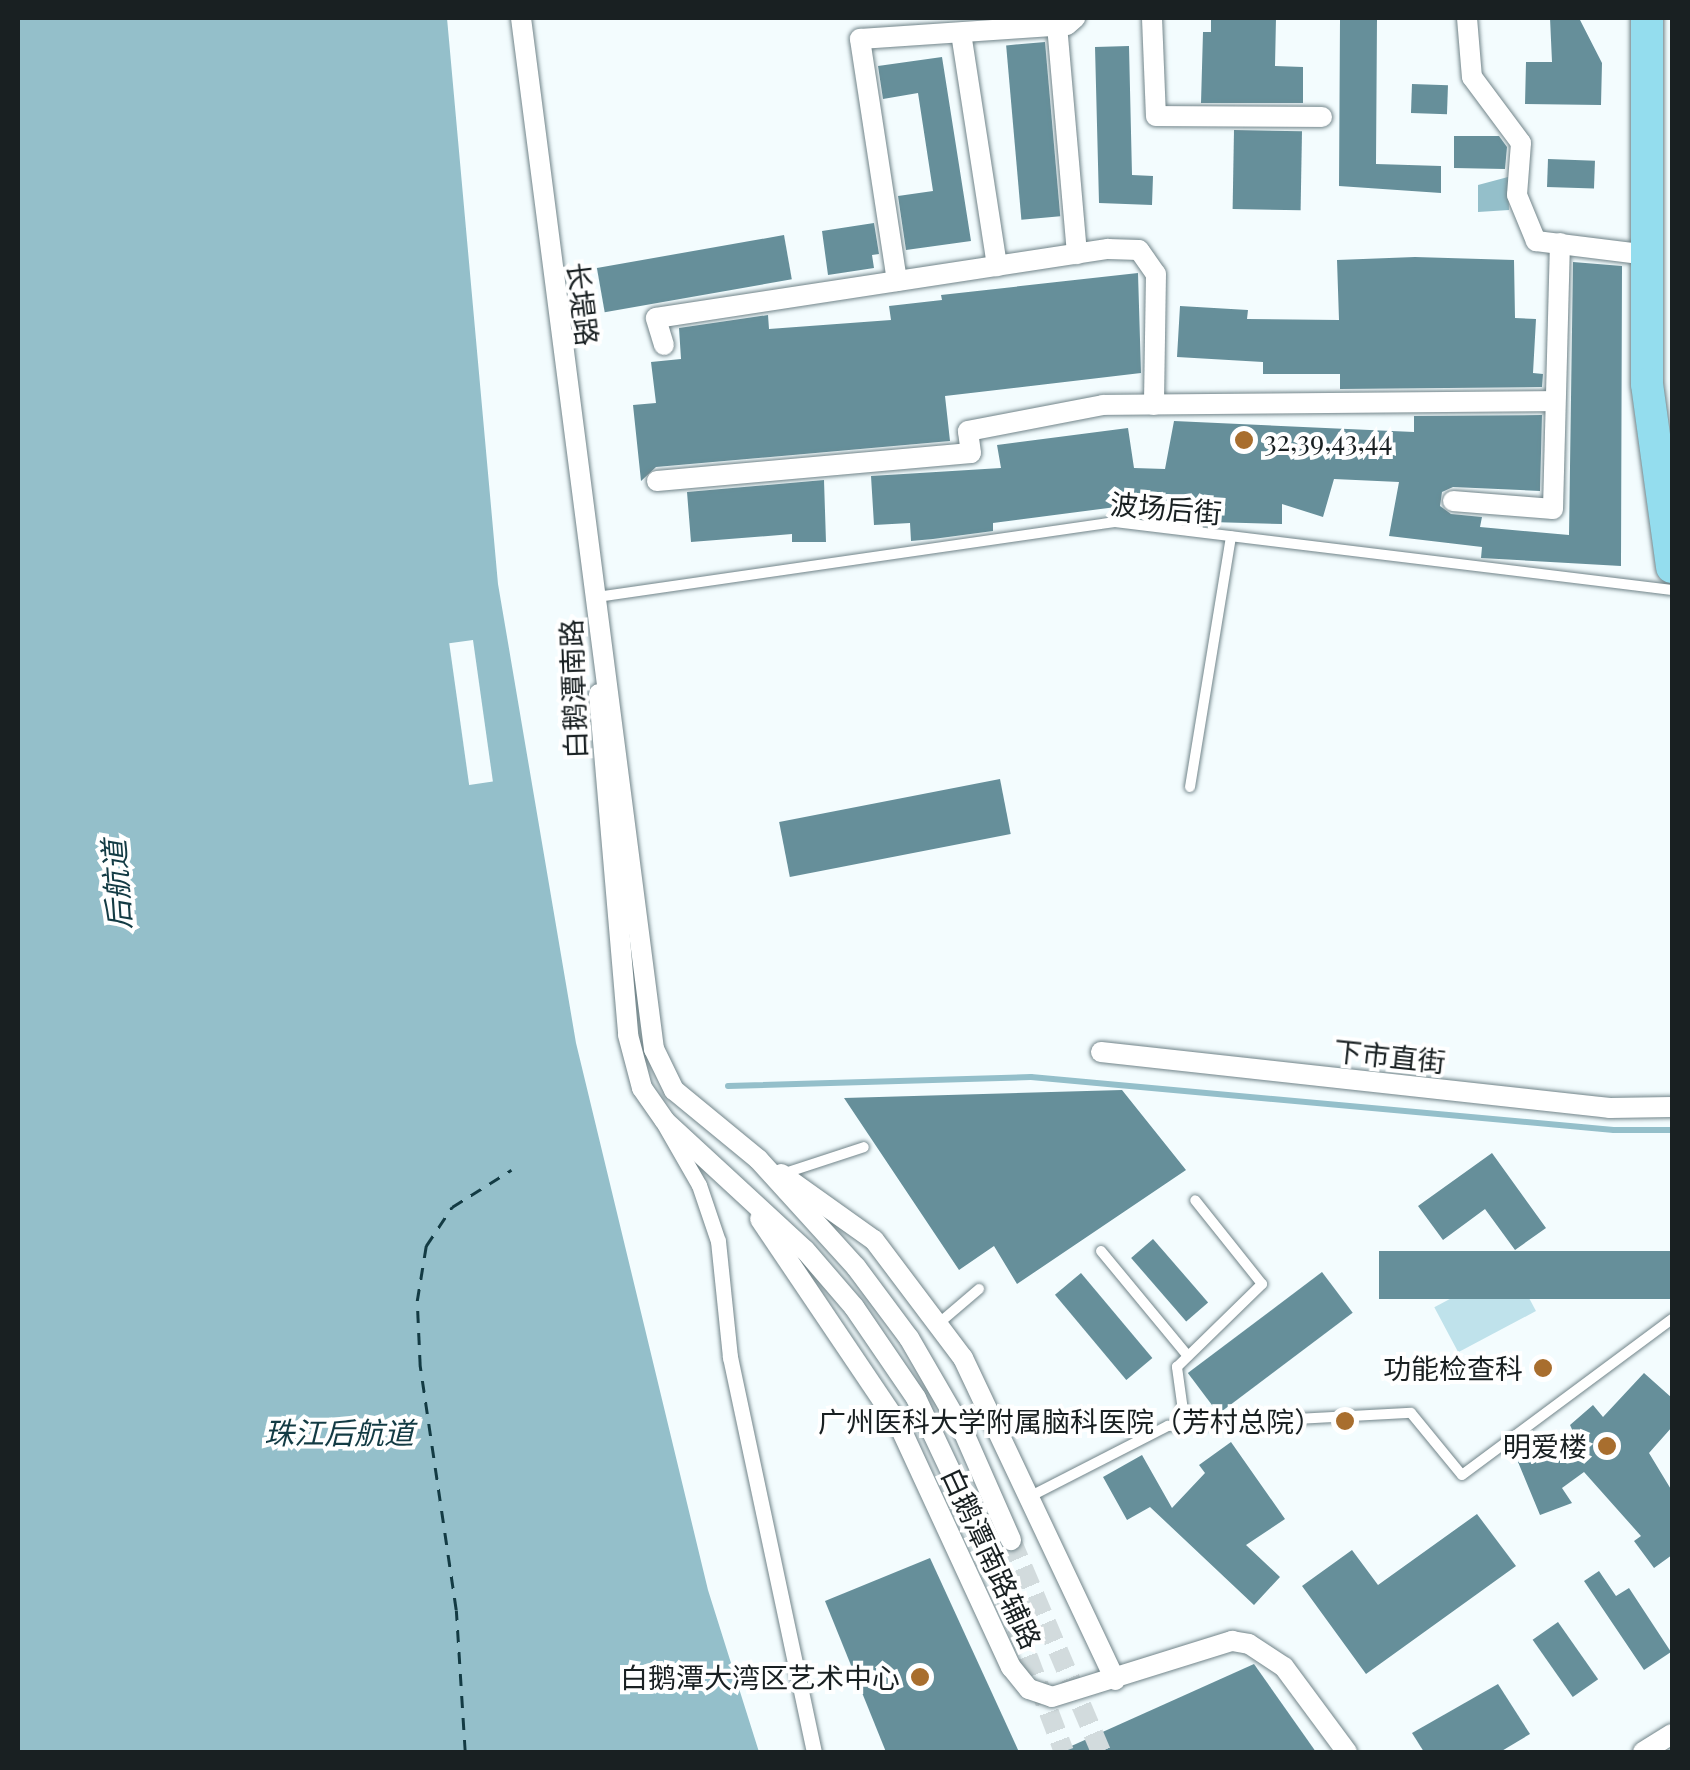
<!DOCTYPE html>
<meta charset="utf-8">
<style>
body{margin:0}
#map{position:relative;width:1690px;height:1770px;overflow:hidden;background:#f3fcfe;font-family:"Playfair Display","Noto Sans SC",serif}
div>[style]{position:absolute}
.green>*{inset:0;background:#bfe2eb;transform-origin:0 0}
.water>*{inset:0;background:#94bfca}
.pier>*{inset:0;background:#f3fcfe;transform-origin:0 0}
.stream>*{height:6px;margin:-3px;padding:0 3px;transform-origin:3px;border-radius:3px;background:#94bfca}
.ferry>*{height:2.5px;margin-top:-1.25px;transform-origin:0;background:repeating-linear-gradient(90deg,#133b44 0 12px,transparent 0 22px)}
.building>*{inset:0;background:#668f9a;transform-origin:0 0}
.minor-tunnel>*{height:20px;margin-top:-10px;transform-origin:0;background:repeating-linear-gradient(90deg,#d2dbdd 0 20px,transparent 0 30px)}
.roads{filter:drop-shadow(0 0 2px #718489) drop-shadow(0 0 2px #718489)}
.service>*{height:10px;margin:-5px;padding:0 5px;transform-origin:5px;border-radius:5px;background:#fff}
.pedestrian>*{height:15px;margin:-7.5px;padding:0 7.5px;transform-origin:7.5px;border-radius:7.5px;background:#fff}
.minor>*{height:20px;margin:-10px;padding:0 10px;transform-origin:10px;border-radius:10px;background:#fff}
.primary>*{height:32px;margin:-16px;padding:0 16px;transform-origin:16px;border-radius:16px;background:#94ddee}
.dots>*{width:28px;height:28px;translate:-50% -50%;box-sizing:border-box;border:5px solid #fff;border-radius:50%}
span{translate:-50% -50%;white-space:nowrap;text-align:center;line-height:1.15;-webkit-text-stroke:8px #fff;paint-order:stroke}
.street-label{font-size:28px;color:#192022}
.poi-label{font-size:28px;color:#192022}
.left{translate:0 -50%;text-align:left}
.right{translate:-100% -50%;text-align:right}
.water-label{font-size:30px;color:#133b44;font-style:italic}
.frame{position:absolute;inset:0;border:20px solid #192022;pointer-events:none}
</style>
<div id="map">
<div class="green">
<i style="left:1512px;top:1266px;width:51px;height:88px;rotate:62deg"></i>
</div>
<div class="water">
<i style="clip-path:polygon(18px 18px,447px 18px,498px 584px,576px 1043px,708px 1590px,759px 1752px,18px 1752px)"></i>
<i style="clip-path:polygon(1508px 177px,1509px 210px,1478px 212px,1478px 185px)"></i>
</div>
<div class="pier">
<i style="left:473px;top:640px;width:143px;height:24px;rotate:82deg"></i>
</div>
<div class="stream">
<i style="left:728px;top:1086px;width:303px;rotate:-1.7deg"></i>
<i style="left:1031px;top:1077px;width:585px;rotate:5.19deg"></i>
<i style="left:1614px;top:1130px;width:58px"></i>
</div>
<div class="ferry">
<i style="left:465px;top:1752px;width:142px;rotate:-93.6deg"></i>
<i style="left:456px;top:1610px;width:246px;rotate:-98.4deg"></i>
<i style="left:420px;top:1367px;width:66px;rotate:-92.6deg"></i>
<i style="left:417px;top:1301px;width:56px;rotate:-80.7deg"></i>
<i style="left:426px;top:1246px;width:47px;rotate:-56.3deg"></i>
<i style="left:452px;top:1207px;width:70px;rotate:-32.1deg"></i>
</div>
<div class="building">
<i style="clip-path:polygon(1211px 18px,1276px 18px,1275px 66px,1303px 67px,1303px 103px,1201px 103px,1203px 32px,1211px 32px)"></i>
<i style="clip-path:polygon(1340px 18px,1377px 18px,1376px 164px,1441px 166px,1441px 193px,1339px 186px)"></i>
<i style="clip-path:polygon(1550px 18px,1579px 18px,1602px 63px,1601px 105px,1525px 104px,1526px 62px,1552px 62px)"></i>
<i style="left:1045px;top:42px;width:175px;height:39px;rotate:85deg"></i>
<i style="clip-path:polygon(1129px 46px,1132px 175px,1153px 176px,1152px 205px,1099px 203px,1095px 47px)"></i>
<i style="clip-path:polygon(942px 57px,971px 241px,906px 250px,898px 196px,933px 191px,918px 93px,883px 99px,878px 66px)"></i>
<i style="left:1412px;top:84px;width:36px;height:29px;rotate:2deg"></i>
<i style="left:1234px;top:130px;width:68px;height:79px;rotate:1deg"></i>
<i style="clip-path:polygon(1454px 136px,1499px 136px,1507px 147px,1505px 169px,1454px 168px)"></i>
<i style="left:1548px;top:159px;width:47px;height:28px;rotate:2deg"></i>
<i style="clip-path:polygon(874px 223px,879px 254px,872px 255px,874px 268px,828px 275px,822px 231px)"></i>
<i style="left:784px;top:235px;width:45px;height:190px;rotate:80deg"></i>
<i style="clip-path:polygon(1415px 257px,1514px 260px,1515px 318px,1536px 319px,1533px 373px,1543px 374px,1542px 387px,1340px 389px,1340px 374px,1263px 374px,1263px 362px,1177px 357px,1180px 306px,1248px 310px,1247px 319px,1339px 320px,1337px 260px)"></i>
<i style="clip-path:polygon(1573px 262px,1622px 266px,1621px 566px,1481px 558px,1482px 547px,1389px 536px,1399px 482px,1334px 479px,1323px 517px,1282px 504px,1282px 524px,1211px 522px,1212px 509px,1139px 504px,993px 523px,993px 531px,933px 539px,911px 541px,910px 523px,874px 525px,871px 476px,1001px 468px,997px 445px,1128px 428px,1134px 468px,1165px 469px,1174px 421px,1414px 432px,1414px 416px,1542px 415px,1540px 491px,1453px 487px,1442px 492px,1440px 506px,1451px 514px,1482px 517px,1480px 527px,1569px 535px)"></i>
<i style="clip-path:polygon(1138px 273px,1141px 373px,945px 396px,950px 441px,656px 467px,641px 481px,633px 405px,656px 403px,651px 362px,681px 359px,679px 328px,768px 315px,769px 329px,891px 320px,889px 306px,942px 300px,941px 295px)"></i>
<i style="clip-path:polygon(824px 480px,826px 542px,792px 542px,792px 534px,691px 542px,687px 492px)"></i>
<i style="left:1000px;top:779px;width:56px;height:225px;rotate:79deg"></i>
<i style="clip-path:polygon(1122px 1090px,1186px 1170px,1017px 1284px,994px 1246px,959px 1270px,844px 1098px)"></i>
<i style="clip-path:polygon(1492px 1153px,1546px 1228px,1515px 1250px,1485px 1209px,1443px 1240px,1418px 1206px)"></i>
<i style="left:1153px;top:1239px;width:84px;height:29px;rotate:49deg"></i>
<i style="left:1672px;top:1251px;width:48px;height:293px;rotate:90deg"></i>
<i style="left:1322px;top:1272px;width:51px;height:168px;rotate:53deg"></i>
<i style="left:1081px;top:1273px;width:111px;height:34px;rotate:50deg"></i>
<i style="clip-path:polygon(1644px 1373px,1672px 1398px,1672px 1427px,1649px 1453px,1672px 1491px,1672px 1555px,1654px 1568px,1634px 1541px,1641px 1536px,1584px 1472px,1562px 1488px,1572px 1503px,1540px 1515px,1518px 1462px,1576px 1438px,1570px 1425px,1593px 1405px,1603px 1417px)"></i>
<i style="clip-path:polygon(1231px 1442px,1285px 1519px,1246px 1545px,1280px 1577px,1254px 1605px,1150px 1507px,1127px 1520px,1103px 1477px,1142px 1455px,1172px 1508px,1205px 1473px,1199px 1465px)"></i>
<i style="clip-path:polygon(1477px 1514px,1516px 1566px,1366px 1674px,1302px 1586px,1352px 1550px,1378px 1585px)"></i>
<i style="clip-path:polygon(930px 1558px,1019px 1752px,886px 1752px,825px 1601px)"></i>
<i style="clip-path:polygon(1599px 1571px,1616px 1596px,1629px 1588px,1671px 1652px,1644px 1670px,1584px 1581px)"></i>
<i style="left:1558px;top:1622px;width:70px;height:31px;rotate:55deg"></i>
<i style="clip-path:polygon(1254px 1664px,1316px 1752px,1058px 1752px)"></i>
<i style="clip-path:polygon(1498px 1684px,1530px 1734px,1500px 1752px,1424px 1752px,1412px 1733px)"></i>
</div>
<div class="minor-tunnel">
<i style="left:1011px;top:1540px;width:230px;rotate:67deg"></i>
<i style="left:985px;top:1544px;width:222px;rotate:69.2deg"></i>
</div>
<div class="roads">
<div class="service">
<i style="left:597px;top:597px;width:523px;rotate:-8.24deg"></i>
<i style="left:1115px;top:522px;width:561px;rotate:6.96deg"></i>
<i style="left:1190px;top:787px;width:254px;rotate:-80.7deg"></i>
<i style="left:782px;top:1174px;width:86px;rotate:-18.2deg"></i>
<i style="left:1101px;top:1251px;width:136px;rotate:50.4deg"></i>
<i style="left:938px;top:1324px;width:54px;rotate:-40.5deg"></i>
<i style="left:1185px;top:1425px;width:59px;rotate:-97.9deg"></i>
<i style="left:1177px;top:1367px;width:119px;rotate:-44.3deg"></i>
<i style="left:1262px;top:1284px;width:107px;rotate:-128.6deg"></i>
<i style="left:1031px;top:1496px;width:154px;rotate:-27.1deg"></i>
<i style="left:1168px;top:1426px;width:243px;rotate:-3.1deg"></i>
<i style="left:1411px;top:1413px;width:80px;rotate:50.6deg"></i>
<i style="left:1462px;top:1475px;width:262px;rotate:-36.6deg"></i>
</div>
<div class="pedestrian">
<i style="left:664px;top:1124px;width:70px;rotate:60.2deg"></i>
<i style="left:699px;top:1185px;width:59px;rotate:71.3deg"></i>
<i style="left:718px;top:1241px;width:117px;rotate:84.1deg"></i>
<i style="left:730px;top:1357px;width:404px;rotate:78deg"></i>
</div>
<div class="minor">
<i style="left:521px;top:18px;width:1040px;rotate:82.65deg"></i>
<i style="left:654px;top:1049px;width:46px;rotate:64deg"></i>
<i style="left:674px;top:1090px;width:109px;rotate:39.4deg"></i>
<i style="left:758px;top:1159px;width:146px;rotate:47.8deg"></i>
<i style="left:856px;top:1267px;width:89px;rotate:53.3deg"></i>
<i style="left:909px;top:1338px;width:110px;rotate:59.9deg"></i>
<i style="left:964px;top:1433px;width:117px;rotate:66.3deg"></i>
<i style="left:1152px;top:18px;width:98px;rotate:87.7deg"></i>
<i style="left:1156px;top:116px;width:166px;rotate:0.3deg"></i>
<i style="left:1467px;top:18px;width:59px;rotate:85.2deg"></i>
<i style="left:1472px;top:77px;width:82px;rotate:53.4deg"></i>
<i style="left:1521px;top:143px;width:52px;rotate:94.4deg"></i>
<i style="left:1517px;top:195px;width:50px;rotate:67.6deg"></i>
<i style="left:1536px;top:241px;width:113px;rotate:7.1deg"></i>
<i style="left:1057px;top:25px;width:230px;rotate:85deg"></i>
<i style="left:961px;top:33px;width:236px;rotate:81.2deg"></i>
<i style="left:897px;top:281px;width:245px;rotate:-98.7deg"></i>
<i style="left:860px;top:39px;width:207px;rotate:-3.9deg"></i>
<i style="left:1067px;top:25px;width:11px;rotate:-41deg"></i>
<i style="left:664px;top:345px;width:28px;rotate:-107deg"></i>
<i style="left:656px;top:318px;width:457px;rotate:-8.7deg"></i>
<i style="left:1108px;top:249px;width:31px;rotate:2deg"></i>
<i style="left:1139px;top:250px;width:29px;rotate:55deg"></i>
<i style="left:1156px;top:274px;width:131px;rotate:90.9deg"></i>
<i style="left:657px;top:481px;width:315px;rotate:-5.1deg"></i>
<i style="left:971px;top:453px;width:22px;rotate:-98deg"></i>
<i style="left:968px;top:431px;width:137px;rotate:-10.9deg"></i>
<i style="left:1103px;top:405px;width:451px;rotate:-0.5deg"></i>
<i style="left:1453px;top:501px;width:100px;rotate:4.6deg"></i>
<i style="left:1553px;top:509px;width:266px;rotate:-88.5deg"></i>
<i style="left:599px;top:694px;width:342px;rotate:85.1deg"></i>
<i style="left:628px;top:1035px;width:55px;rotate:75.2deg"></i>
<i style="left:642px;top:1088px;width:40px;rotate:55.1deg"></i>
<i style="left:665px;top:1121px;width:190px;rotate:42.7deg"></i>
<i style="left:805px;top:1250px;width:75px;rotate:49.3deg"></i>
<i style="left:854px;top:1307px;width:110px;rotate:55.7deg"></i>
<i style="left:916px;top:1398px;width:161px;rotate:64.7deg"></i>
<i style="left:1101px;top:1052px;width:512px;rotate:6.28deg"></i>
<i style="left:1610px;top:1108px;width:62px;rotate:-0.9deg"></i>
<i style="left:781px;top:1174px;width:114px;rotate:35.4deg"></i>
<i style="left:874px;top:1240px;width:148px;rotate:53deg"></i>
<i style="left:963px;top:1358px;width:356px;rotate:64.7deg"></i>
<i style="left:760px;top:1219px;width:249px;rotate:56deg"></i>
<i style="left:899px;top:1425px;width:267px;rotate:65.2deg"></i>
<i style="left:1011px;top:1667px;width:28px;rotate:51deg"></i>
<i style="left:1029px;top:1689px;width:24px;rotate:19deg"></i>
<i style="left:1052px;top:1697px;width:189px;rotate:-17.3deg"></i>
<i style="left:1232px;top:1641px;width:17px;rotate:10deg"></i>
<i style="left:1249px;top:1644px;width:42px;rotate:33.3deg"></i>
<i style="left:1284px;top:1667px;width:106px;rotate:53.5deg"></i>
<i style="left:1643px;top:1752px;width:34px;rotate:-32deg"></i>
</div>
<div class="primary">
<i style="left:1647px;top:18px;width:366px;rotate:90deg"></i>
<i style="left:1647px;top:384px;width:185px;rotate:82.2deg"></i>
</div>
</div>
<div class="dots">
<i style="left:1244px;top:440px;background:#a86e2e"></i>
<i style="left:1543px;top:1368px;background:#a86e2e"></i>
<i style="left:1345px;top:1421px;background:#a86e2e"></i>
<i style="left:1607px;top:1446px;background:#a86e2e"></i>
<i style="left:920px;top:1677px;background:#a86e2e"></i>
</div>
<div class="street-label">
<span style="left:583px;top:304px;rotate:83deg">长堤路</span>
<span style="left:1166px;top:508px;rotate:5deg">波场后街</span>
<span style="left:573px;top:689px;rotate:-92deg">白鹅潭南路</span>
<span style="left:1390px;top:1056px;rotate:6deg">下市直街</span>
<span style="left:992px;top:1558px;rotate:65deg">白鹅潭南路辅路</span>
</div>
<div class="poi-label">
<span class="left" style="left:1264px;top:440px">32,39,43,44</span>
<span class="right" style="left:1523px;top:1368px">功能检查科</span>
<span class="right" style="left:1322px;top:1421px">广州医科大学附属脑科医院（芳村总院）</span>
<span class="right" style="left:1587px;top:1446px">明爱楼</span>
<span class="right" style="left:900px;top:1677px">白鹅潭大湾区艺术中心</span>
</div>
<div class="water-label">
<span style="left:116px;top:885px;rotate:-94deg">后航道</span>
<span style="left:339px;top:1432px">珠江后航道</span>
</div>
<div class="frame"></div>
</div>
